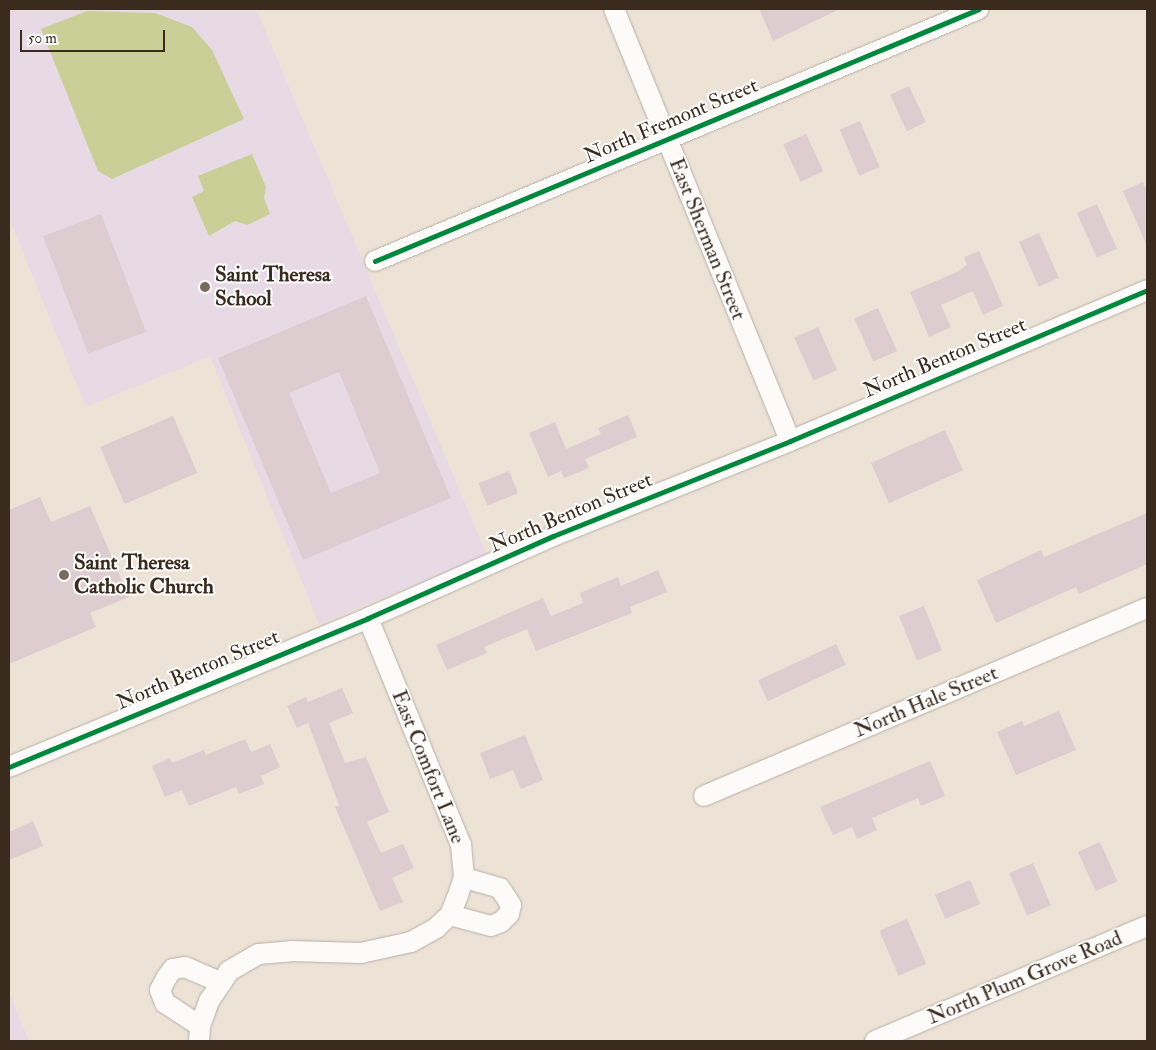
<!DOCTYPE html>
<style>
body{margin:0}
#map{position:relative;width:1156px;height:1050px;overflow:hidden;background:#ece2d5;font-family:"IM FELL Double Pica",serif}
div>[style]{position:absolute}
.built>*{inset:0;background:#e7dae5}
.green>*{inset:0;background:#c9cf97}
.building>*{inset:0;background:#ddcdd0;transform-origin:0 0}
.roads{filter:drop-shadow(0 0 1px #b8afa6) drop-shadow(0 0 1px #b8afa6)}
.minor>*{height:20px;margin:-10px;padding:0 10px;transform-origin:10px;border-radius:10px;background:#fcfbf9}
.cycleway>*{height:5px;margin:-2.5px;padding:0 2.5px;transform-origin:2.5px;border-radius:2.5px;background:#00873e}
.dots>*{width:14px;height:14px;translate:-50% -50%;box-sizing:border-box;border:2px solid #fff;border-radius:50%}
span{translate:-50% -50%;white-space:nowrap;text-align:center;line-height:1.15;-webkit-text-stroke:4px #fff;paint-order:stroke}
.street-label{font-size:21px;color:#3b2a1e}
.poi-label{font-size:21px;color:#3b2a1e;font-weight:700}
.left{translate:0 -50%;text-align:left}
.frame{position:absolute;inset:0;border:10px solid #3b2a1e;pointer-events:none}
.scale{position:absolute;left:20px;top:30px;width:145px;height:22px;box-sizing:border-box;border:2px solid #3b2a1e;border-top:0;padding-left:6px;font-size:15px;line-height:18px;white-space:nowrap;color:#3b2a1e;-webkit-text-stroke:4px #fff;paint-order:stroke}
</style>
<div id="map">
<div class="built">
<i style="clip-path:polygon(9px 9px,256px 9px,487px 555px,319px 624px,210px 356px,86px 407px,9px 218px)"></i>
<i style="clip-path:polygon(9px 992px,29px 1041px,9px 1041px)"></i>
</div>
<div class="green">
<i style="clip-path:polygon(87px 11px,155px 13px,192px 27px,212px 50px,244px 119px,112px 179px,98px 171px,41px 29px)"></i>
<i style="clip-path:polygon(252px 154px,266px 187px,264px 198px,270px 214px,247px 225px,235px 221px,209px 236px,192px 197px,204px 191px,198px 176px)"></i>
</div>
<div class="building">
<i style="clip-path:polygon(759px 9px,840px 9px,773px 41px)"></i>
<i style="left:909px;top:86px;width:40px;height:21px;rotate:65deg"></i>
<i style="left:860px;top:121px;width:50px;height:22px;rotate:67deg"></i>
<i style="left:806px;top:134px;width:41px;height:25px;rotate:65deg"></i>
<i style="clip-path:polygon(1143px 182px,1147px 192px,1147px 246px,1123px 191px)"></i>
<i style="left:1097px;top:204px;width:49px;height:22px;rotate:66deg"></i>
<i style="left:101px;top:214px;width:126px;height:62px;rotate:69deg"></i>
<i style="left:1039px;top:233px;width:49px;height:22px;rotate:66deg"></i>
<i style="clip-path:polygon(979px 251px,1003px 306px,983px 315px,973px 291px,941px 305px,951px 327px,929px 337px,910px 292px,957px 272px,967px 265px,964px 257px)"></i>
<i style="clip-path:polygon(evenodd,366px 296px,451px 498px,303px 560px,218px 358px,366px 296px,339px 372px,380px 473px,331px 493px,289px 393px,339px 372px)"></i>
<i style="left:878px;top:308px;width:47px;height:26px;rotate:66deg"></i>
<i style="left:818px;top:327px;width:47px;height:26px;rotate:66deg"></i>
<i style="clip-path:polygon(628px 415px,637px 437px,585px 459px,589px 468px,564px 478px,561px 471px,548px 477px,529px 433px,555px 422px,566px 449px,601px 434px,598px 428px)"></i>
<i style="left:173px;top:416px;width:62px;height:79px;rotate:67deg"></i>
<i style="left:945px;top:430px;width:44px;height:81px;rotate:66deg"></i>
<i style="left:509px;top:471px;width:24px;height:33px;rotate:68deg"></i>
<i style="clip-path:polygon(40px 497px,51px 522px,90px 506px,129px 597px,90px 613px,96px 627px,9px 664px,9px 510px)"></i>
<i style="clip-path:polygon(1147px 513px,1147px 564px,1079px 594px,1076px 587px,996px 623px,977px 580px,1041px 550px,1044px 557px)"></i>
<i style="clip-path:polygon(658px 570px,667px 592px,630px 607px,632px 613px,536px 651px,527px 629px,484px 647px,487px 653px,447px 670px,436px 645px,543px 598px,551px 616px,583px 603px,580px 593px,618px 577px,621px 586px)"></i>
<i style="left:924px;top:606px;width:48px;height:27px;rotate:68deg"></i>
<i style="left:836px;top:644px;width:23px;height:86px;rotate:65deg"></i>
<i style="clip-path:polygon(342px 688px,353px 713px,329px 723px,345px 763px,366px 757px,389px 812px,367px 822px,381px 853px,403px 844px,414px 868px,392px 878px,403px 902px,380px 911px,335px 807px,339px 805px,308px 723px,297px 728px,287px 706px,306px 697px,308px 702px)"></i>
<i style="clip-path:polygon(1059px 711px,1076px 750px,1016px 775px,997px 732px,1022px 721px,1024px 726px)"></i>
<i style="clip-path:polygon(525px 735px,543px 780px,521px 789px,513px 770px,490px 779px,480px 753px)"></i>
<i style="clip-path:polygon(245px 739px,251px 752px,270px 744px,280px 767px,261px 776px,264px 784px,239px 794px,236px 787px,189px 806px,182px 790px,165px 797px,152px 766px,170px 758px,172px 763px,204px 750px,206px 755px)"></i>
<i style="clip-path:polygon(930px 761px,945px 796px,921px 806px,918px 798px,872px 818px,877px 830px,857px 839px,852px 827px,833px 835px,820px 807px)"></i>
<i style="clip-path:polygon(33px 821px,43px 846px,9px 860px,9px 832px)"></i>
<i style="left:1100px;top:842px;width:43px;height:24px;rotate:66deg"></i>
<i style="left:1033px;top:863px;width:46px;height:26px;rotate:67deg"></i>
<i style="left:970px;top:880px;width:26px;height:38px;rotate:67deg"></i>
<i style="left:907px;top:919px;width:49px;height:30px;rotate:67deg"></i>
</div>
<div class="roads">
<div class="minor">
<i style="left:614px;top:9px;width:466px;rotate:67.8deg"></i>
<i style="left:375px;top:261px;width:654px;rotate:-22.65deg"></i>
<i style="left:9px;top:767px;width:389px;rotate:-22.5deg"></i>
<i style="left:368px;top:618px;width:202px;rotate:-23.9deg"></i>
<i style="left:553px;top:536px;width:255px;rotate:-21.8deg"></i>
<i style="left:790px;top:441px;width:388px;rotate:-22.9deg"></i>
<i style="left:704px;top:796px;width:481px;rotate:-23deg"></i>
<i style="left:450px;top:915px;width:42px;rotate:15deg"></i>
<i style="left:491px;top:926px;width:11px;rotate:-22deg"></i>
<i style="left:501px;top:922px;width:11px;rotate:-45deg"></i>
<i style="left:509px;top:914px;width:9px;rotate:-77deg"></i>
<i style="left:511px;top:905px;width:20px;rotate:-123deg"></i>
<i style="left:500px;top:888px;width:37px;rotate:-164deg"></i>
<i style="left:200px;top:1026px;width:42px;rotate:-146.7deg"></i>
<i style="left:165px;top:1003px;width:14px;rotate:-111deg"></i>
<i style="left:160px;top:990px;width:15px;rotate:-62deg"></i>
<i style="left:167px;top:977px;width:10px;rotate:-53deg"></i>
<i style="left:173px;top:969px;width:12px;rotate:-9deg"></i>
<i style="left:185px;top:967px;width:40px;rotate:23.4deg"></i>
<i style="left:199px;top:1041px;width:15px;rotate:-86deg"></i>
<i style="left:200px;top:1026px;width:27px;rotate:-70deg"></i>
<i style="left:209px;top:1001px;width:36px;rotate:-56deg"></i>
<i style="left:229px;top:971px;width:34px;rotate:-30deg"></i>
<i style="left:259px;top:954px;width:32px;rotate:-5deg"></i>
<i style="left:291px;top:951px;width:70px;rotate:1.6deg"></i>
<i style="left:361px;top:953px;width:51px;rotate:-12.4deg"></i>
<i style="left:411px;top:942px;width:29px;rotate:-29deg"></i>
<i style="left:436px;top:928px;width:19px;rotate:-43deg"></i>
<i style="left:450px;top:915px;width:18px;rotate:-68deg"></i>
<i style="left:457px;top:898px;width:21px;rotate:-71deg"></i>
<i style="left:464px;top:878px;width:33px;rotate:-95deg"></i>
<i style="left:461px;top:845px;width:245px;rotate:-112.3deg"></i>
<i style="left:875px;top:1041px;width:295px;rotate:-22.9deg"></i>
</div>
</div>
<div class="cycleway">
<i style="left:375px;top:261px;width:654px;rotate:-22.65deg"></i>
<i style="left:9px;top:767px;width:389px;rotate:-22.5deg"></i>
<i style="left:368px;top:618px;width:202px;rotate:-23.9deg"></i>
<i style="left:553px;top:536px;width:255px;rotate:-21.8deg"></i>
<i style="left:790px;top:441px;width:388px;rotate:-22.9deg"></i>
</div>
<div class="dots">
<i style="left:205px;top:287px;background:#796a5e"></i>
<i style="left:64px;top:575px;background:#796a5e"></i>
</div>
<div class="street-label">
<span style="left:671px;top:121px;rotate:-23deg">North Fremont Street</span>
<span style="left:707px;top:239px;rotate:68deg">East Sherman Street</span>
<span style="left:945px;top:358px;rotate:-23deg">North Benton Street</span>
<span style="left:571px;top:513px;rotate:-23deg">North Benton Street</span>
<span style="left:198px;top:670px;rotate:-23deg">North Benton Street</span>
<span style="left:926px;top:702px;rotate:-23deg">North Hale Street</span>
<span style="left:428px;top:767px;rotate:68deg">East Comfort Lane</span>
<span style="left:1025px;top:978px;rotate:-23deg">North Plum Grove Road</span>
</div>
<div class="poi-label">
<span class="left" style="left:215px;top:287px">Saint Theresa<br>School</span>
<span class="left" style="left:74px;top:575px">Saint Theresa<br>Catholic Church</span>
</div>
<div class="frame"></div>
<div class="scale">50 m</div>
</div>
